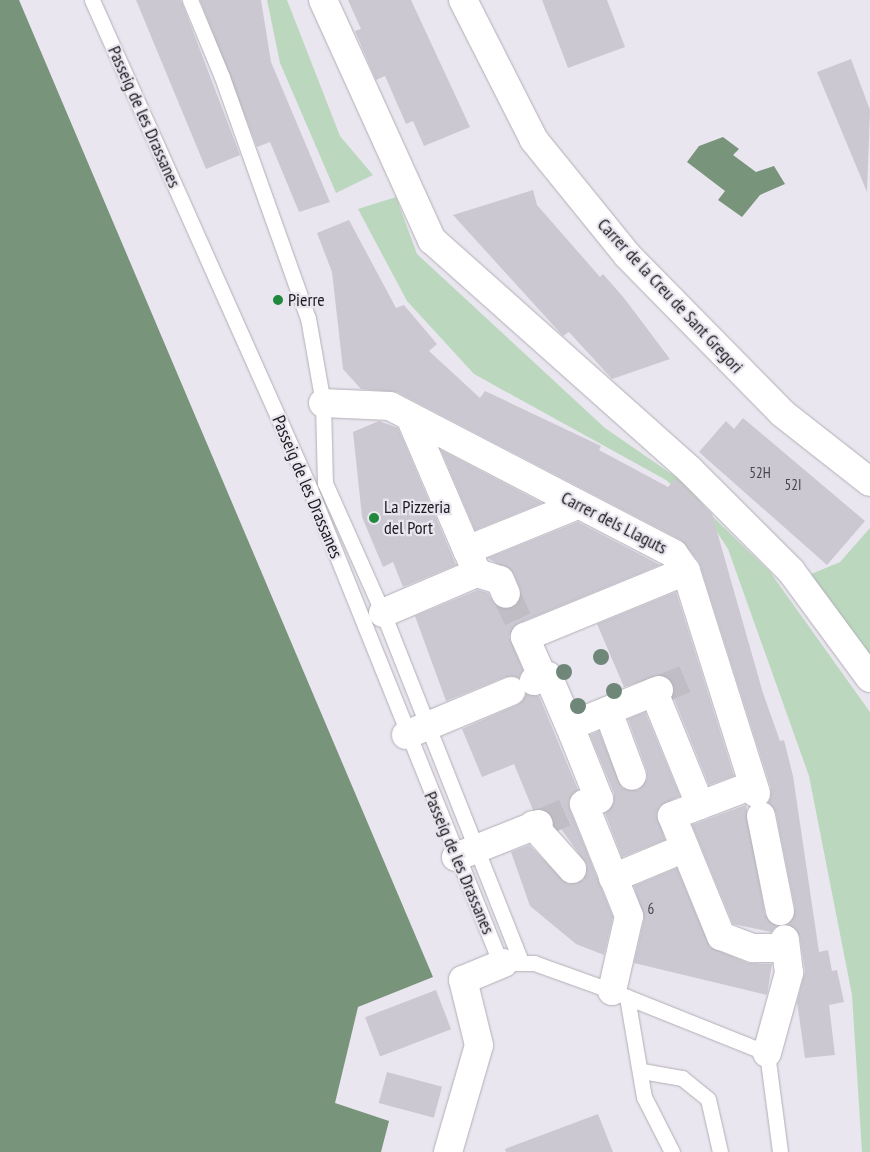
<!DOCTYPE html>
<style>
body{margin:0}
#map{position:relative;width:870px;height:1152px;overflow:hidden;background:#eae6ef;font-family:"PT Sans Narrow",sans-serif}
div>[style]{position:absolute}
.green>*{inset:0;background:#bbd8be}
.water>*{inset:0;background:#78947b}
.building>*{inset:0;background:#ccc8d1;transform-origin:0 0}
.street-tunnel>*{height:28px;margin-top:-14px;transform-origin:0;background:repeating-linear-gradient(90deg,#c1bdc5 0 28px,transparent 0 42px)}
.roads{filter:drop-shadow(0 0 1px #b2aeb6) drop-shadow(0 0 1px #b2aeb6)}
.lane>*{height:15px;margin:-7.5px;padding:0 7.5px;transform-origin:7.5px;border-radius:7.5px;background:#fff}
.street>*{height:28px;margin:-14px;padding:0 14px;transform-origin:14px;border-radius:14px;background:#fff}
.trees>*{width:16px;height:16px;margin:-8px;border-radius:50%;background:#6e8778}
.dots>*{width:14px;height:14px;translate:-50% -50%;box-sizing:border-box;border:2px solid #eae6ef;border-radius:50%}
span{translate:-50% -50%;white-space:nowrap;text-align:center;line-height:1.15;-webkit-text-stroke:4.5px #eae6ef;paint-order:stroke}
.number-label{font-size:15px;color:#48464b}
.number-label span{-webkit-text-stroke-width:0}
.street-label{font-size:18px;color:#1c1b1e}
.poi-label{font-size:18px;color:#1c1b1e}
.left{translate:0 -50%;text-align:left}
</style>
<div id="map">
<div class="green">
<i style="clip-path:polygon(267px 0,287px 0,340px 136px,373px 175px,336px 193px,280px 63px)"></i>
<i style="clip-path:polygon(396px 197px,417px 254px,605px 428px,686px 484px,713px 517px,770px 572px,870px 712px,870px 1152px,862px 1152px,852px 995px,809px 776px,728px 549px,708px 518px,666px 480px,474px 374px,407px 301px,358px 209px)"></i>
<i style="clip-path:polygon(870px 528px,870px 660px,809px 575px,840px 562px)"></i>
</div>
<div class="water">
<i style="clip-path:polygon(0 0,19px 0,433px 977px,358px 1007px,335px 1103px,389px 1121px,381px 1152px,0 1152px)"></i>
<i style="clip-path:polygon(723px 137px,739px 149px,733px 155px,756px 172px,774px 166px,785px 184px,760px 195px,742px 217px,718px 200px,725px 191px,687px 162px,699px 146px)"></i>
</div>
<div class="building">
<i style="clip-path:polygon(136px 0,181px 0,240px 155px,206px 169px)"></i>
<i style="clip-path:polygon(200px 0,261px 0,271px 62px,330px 202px,299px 212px,270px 142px,257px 147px)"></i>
<i style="clip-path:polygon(348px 0,411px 0,470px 127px,424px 146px,413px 121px,406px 124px,385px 76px,376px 80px,355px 31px,361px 29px)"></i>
<i style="clip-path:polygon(542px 0,607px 0,625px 47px,568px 68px)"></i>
<i style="clip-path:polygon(851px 59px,870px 110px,867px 192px,817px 72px)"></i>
<i style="clip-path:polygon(533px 190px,537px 205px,600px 277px,603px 274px,624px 298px,670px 359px,612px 379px,569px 332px,563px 336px,453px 215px)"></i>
<i style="clip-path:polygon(349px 220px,396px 308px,404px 305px,437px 344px,429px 351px,480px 398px,485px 391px,601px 446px,599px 450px,668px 487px,676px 478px,712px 514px,763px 693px,780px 741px,784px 740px,793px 776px,819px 952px,828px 950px,832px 971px,837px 970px,844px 1002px,829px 1005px,835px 1055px,805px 1058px,797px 1002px,805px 971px,800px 937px,788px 924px,795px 908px,776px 813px,768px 803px,771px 788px,699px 562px,681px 540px,397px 392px,361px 389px,343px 369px,332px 272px,317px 233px)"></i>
<i style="clip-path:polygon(743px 418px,865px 521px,827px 565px,699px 452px,726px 421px,734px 429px)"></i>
<i style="clip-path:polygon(379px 421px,398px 428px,456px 565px,403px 587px,393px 562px,383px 567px,362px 517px,353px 432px)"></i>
<i style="clip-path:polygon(441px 450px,542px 503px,475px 530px)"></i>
<i style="clip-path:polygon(578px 522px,660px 565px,519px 623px,509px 636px,523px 670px,519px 678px,505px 677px,446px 701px,415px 616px,478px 590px,488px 593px,497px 607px,513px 608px,522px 595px,514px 574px,488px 558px)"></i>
<i style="clip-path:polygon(676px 592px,734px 776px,709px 785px,673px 696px,673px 684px,661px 675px,624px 687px,597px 624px)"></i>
<i style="clip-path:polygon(526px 694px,539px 696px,578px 790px,569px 801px,570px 810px,613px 917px,604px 955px,576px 944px,530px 906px,511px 852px,529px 845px,568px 884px,583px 880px,587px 865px,549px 812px,533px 810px,514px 764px,482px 777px,462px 729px,517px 705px)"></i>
<i style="clip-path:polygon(645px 712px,680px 796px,660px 806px,657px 813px,665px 840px,622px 857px,605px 813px,614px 802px,614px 793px,590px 735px,599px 731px,622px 788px,638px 790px,647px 779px,647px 771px,628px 719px)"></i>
<i style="clip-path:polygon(746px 805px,765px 914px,777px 926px,771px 932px,733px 924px,692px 825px)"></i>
<i style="clip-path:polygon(677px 868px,710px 947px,748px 963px,772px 964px,767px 995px,634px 963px,644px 919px,634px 886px)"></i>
<i style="left:436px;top:990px;width:42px;height:76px;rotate:69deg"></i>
<i style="left:387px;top:1072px;width:57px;height:32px;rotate:15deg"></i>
<i style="clip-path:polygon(598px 1114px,613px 1152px,506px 1152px,505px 1149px)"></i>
</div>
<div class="street-tunnel">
<i style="left:506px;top:594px;width:38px;rotate:65deg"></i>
<i style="left:659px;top:690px;width:39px;rotate:-23deg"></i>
<i style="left:539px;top:824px;width:34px;rotate:-24deg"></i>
</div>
<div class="roads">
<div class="lane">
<i style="left:92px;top:0;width:535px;rotate:65.97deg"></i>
<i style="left:310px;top:489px;width:504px;rotate:68.11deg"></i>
<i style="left:498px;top:957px;width:8px;rotate:45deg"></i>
<i style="left:504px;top:963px;width:30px"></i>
<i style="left:534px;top:963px;width:83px;rotate:19.7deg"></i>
<i style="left:612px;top:991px;width:167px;rotate:21.8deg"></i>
<i style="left:767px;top:1053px;width:100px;rotate:82.5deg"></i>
<i style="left:190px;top:0;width:83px;rotate:67.4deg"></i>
<i style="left:222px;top:77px;width:256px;rotate:70.4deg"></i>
<i style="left:308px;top:318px;width:86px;rotate:80deg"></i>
<i style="left:323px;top:403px;width:80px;rotate:88.6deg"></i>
<i style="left:325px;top:483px;width:142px;rotate:66deg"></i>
<i style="left:383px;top:613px;width:374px;rotate:68.4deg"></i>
<i style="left:627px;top:997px;width:101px;rotate:80.4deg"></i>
<i style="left:644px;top:1097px;width:62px;rotate:63deg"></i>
<i style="left:642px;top:1071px;width:41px;rotate:9.9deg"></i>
<i style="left:682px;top:1078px;width:33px;rotate:39deg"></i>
<i style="left:708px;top:1099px;width:54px;rotate:77.2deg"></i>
</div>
<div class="street">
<i style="left:323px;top:0;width:264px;rotate:65.6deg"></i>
<i style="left:432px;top:240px;width:346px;rotate:41.7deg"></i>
<i style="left:690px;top:470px;width:143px;rotate:45deg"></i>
<i style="left:791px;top:571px;width:133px;rotate:53.6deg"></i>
<i style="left:463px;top:0;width:157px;rotate:63.1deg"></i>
<i style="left:534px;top:140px;width:148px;rotate:51deg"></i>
<i style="left:627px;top:255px;width:221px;rotate:45.5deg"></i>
<i style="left:782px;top:413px;width:112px;rotate:38.1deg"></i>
<i style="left:323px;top:403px;width:67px;rotate:2.6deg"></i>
<i style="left:390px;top:406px;width:320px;rotate:27.5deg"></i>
<i style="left:674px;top:554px;width:21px;rotate:55deg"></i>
<i style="left:686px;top:571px;width:233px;rotate:72.5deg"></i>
<i style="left:410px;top:417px;width:145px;rotate:66.8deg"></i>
<i style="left:477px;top:573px;width:24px;rotate:17deg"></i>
<i style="left:500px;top:580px;width:15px;rotate:67deg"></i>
<i style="left:383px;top:613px;width:102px;rotate:-23.1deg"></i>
<i style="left:477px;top:573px;width:25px;rotate:-113deg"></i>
<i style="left:467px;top:550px;width:120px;rotate:-22.1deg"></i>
<i style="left:543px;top:678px;width:45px;rotate:-113.7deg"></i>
<i style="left:525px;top:637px;width:174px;rotate:-22.3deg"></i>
<i style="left:534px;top:681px;width:15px;rotate:-20deg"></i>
<i style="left:548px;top:676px;width:63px;rotate:66.7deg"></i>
<i style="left:573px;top:734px;width:70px;rotate:68.2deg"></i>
<i style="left:599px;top:799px;width:16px;rotate:162deg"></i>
<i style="left:584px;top:804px;width:121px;rotate:68.1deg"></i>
<i style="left:629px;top:916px;width:77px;rotate:102.8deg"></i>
<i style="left:654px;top:692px;width:122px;rotate:67.8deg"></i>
<i style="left:608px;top:711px;width:69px;rotate:69.7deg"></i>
<i style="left:570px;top:726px;width:96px;rotate:-22deg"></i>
<i style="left:406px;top:735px;width:114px;rotate:-22.7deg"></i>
<i style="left:753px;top:785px;width:87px;rotate:159.1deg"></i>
<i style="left:672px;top:816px;width:130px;rotate:67.8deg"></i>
<i style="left:721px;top:936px;width:34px;rotate:21deg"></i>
<i style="left:753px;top:948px;width:32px"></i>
<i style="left:761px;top:816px;width:97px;rotate:78.7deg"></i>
<i style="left:533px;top:825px;width:59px;rotate:48.4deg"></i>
<i style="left:456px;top:857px;width:89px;rotate:-21.7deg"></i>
<i style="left:613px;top:878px;width:78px;rotate:-22.6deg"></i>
<i style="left:767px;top:1053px;width:83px;rotate:-74.6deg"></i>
<i style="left:789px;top:973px;width:34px;rotate:-97deg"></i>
<i style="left:448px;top:1152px;width:111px;rotate:-73.8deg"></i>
<i style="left:479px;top:1045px;width:67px;rotate:-103.8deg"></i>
<i style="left:463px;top:980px;width:44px;rotate:-22.5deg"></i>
</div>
</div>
<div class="trees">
<i style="left:601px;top:657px"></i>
<i style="left:564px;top:672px"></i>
<i style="left:614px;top:691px"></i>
<i style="left:578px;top:706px"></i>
</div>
<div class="dots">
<i style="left:278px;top:300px;background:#20883d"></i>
<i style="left:374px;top:518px;background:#20883d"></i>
</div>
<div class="number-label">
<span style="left:760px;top:473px">52H</span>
<span style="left:793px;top:485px">52I</span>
<span style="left:651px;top:909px">6</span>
</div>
<div class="street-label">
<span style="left:144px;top:117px;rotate:66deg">Passeig de les Drassanes</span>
<span style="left:670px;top:296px;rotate:47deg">Carrer de la Creu de Sant Gregori</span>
<span style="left:307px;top:487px;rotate:67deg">Passeig de les Drassanes</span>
<span style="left:614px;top:523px;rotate:27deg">Carrer dels Llaguts</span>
<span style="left:459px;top:863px;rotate:67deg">Passeig de les Drassanes</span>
</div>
<div class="poi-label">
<span class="left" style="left:288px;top:300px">Pierre</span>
<span class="left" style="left:384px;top:518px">La Pizzeria<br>del Port</span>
</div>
</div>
